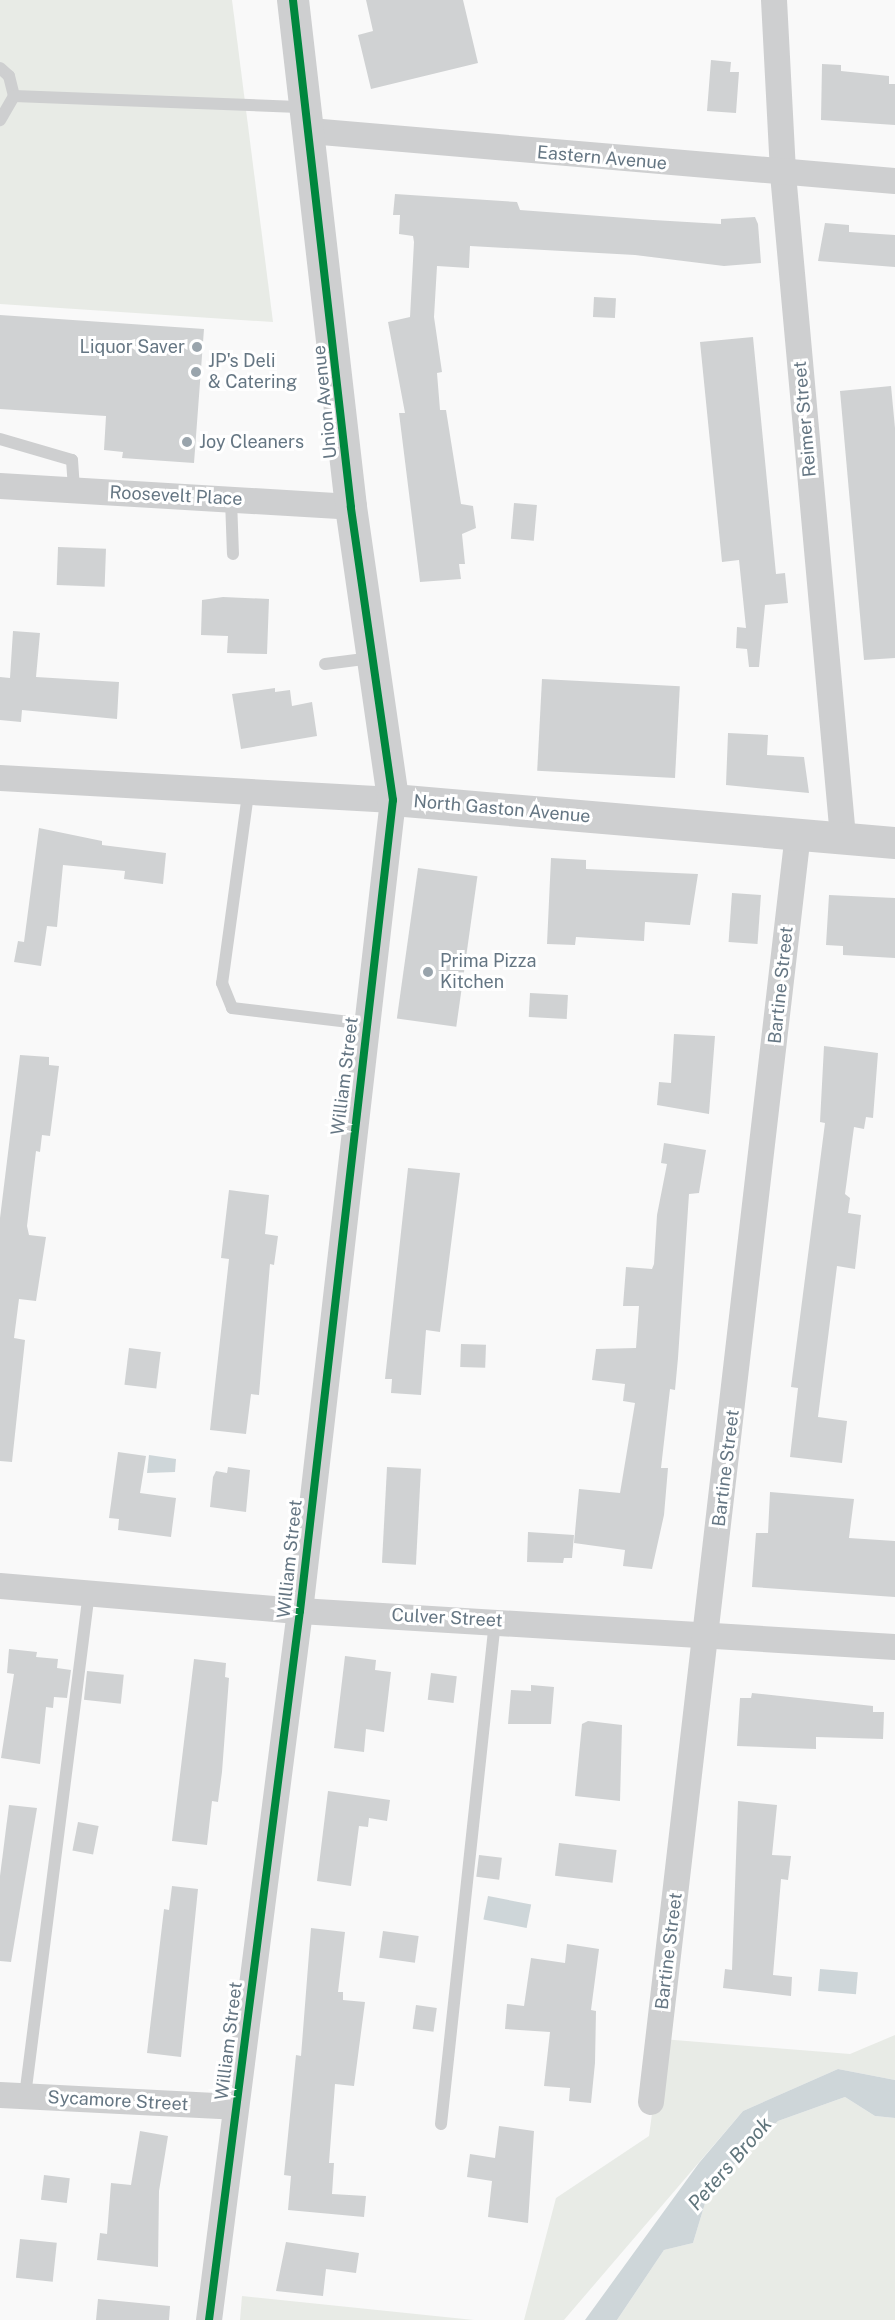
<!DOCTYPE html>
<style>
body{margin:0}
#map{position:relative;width:895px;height:2320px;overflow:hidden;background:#f9f9f9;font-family:"Public Sans",sans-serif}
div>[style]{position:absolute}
.green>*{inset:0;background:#e8ebe6}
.water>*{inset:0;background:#ced6d9;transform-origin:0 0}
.building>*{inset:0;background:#d0d2d3;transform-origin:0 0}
.service>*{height:12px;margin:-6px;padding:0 6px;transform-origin:6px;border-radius:6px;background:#cecfd0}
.minor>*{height:26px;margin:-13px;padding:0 13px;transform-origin:13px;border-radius:13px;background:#cecfd0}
.tertiary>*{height:32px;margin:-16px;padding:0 16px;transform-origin:16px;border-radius:16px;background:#cecfd0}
.cycleway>*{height:8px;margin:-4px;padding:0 4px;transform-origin:4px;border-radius:4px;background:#00873e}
.dots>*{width:16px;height:16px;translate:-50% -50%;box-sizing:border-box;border:3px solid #fff;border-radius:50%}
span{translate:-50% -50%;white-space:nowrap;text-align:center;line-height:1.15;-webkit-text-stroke:6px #fff;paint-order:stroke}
.street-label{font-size:18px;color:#657683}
.poi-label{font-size:18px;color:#657683}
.right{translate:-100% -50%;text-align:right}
.left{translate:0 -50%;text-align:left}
.water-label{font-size:20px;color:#60757c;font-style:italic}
</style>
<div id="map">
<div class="green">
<i style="clip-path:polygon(0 0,232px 0,273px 322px,0 304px)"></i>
<i style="clip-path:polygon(895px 2035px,895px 2080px,838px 2069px,743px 2111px,564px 2320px,524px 2320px,556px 2198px,649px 2136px,662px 2039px,850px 2054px)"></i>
<i style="clip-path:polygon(845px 2097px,875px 2116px,895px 2118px,895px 2320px,617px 2320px,664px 2250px,693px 2243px,709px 2190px,778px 2121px)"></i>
<i style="clip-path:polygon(242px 2296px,474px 2320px,240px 2320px)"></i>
</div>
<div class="water">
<i style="clip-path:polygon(149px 1455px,176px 1459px,175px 1472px,147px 1473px)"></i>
<i style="left:488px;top:1896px;width:44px;height:24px;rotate:11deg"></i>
<i style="left:820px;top:1969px;width:38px;height:22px;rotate:5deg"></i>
<i style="clip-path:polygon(838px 2069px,895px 2080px,895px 2118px,875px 2116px,845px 2097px,778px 2121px,709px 2190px,693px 2243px,664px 2250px,617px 2320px,585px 2320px,699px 2163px,743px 2111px)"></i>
</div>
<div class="building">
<i style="clip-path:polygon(366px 0,463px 0,478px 63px,371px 89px,358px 35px,373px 31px)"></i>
<i style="clip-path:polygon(711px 60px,731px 62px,730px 72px,739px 72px,736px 113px,707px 111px)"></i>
<i style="clip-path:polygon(822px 64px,841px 65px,841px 71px,889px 76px,889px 84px,895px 84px,895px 125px,821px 120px)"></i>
<i style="clip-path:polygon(395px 194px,517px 202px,520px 210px,653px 220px,721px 224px,721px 219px,755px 217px,758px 224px,761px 263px,724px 266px,635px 255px,470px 246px,469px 268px,437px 266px,434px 317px,442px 372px,437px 373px,440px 410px,446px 410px,461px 504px,473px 506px,476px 528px,462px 534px,465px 564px,459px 564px,461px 579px,420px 582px,399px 413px,405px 413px,388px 322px,410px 317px,414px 242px,413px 236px,399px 234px,400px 215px,393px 215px)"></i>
<i style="clip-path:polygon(825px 223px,849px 225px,849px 232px,895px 235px,895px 267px,818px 261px)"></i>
<i style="left:594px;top:297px;width:22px;height:20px;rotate:3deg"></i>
<i style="clip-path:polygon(0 315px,204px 329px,194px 463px,122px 458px,123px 452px,104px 450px,106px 416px,0 409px)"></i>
<i style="clip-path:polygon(753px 337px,776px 574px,785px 573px,788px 603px,765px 605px,759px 667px,749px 667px,747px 649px,736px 648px,737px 627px,746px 628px,739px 560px,722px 562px,700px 342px)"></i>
<i style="clip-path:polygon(891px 386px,895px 428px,895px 658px,864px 660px,840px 391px)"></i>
<i style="left:514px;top:503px;width:23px;height:36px;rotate:5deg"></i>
<i style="left:58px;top:547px;width:48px;height:38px;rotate:2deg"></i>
<i style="clip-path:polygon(223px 597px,269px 599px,267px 654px,227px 653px,228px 636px,201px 635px,202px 600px)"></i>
<i style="clip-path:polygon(13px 631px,40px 633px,36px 677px,119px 682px,117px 719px,22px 710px,21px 722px,0 720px,0 677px,10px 678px)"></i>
<i style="left:542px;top:679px;width:138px;height:92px;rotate:3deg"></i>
<i style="clip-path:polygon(275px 688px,275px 692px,290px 690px,292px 706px,312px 702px,317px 736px,241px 749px,232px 694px)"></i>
<i style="clip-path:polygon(728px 733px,768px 735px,767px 755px,804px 757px,809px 793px,726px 785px)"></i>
<i style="clip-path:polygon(39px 828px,102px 841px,102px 845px,166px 853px,163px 884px,124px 879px,125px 871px,63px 865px,57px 927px,47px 926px,41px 966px,14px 962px,18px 941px,24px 942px)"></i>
<i style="clip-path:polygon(551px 858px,586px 860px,586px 869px,698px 874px,690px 925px,645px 922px,644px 941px,576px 937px,575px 945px,547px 944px)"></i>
<i style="left:418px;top:868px;width:60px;height:152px;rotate:8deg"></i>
<i style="left:732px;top:893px;width:29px;height:49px;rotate:4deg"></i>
<i style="clip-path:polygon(829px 895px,895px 898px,895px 958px,843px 955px,843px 946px,826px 945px)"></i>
<i style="left:530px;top:993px;width:38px;height:24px;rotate:3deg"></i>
<i style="clip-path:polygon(674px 1034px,715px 1036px,709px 1114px,657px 1105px,659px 1082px,671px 1083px)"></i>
<i style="clip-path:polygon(824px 1046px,878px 1053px,873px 1118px,866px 1117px,864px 1129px,854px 1127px,845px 1194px,850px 1198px,848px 1213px,861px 1215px,855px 1269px,837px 1266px,818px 1417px,847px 1421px,842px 1463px,790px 1457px,798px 1388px,791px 1387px,825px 1123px,820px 1122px)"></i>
<i style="clip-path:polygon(20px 1055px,49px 1057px,49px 1065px,59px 1066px,50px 1136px,42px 1135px,40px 1152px,36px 1151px,27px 1226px,29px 1235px,46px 1237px,36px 1301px,19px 1299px,14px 1338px,25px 1340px,12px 1462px,0 1461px,0 1218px)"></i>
<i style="clip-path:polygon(664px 1143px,706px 1150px,699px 1193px,689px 1194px,678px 1358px,675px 1390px,670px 1389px,661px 1468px,668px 1468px,664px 1515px,652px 1569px,623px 1566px,625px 1550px,574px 1543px,579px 1489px,620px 1493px,635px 1403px,623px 1401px,625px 1384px,592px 1380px,596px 1349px,636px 1348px,639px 1306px,623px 1306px,626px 1267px,652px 1269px,654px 1264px,657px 1215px,667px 1164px,661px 1163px)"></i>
<i style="clip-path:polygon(408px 1168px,460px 1173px,440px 1332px,426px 1330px,421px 1395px,391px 1393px,392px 1379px,385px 1379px)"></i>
<i style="clip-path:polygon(229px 1190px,269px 1195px,265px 1234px,278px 1236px,274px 1265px,270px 1264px,259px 1395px,251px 1394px,246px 1434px,210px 1430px,229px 1259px,221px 1258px)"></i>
<i style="left:461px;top:1344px;width:25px;height:23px;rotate:2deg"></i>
<i style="left:129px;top:1348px;width:32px;height:37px;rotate:7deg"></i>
<i style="clip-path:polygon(118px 1452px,146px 1456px,140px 1493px,176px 1498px,171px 1537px,118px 1530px,119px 1519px,109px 1518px)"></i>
<i style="clip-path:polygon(228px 1467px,250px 1470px,246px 1512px,210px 1507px,213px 1477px,216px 1471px,227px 1473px)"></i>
<i style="left:387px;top:1467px;width:34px;height:96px;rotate:3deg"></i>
<i style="clip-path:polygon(770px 1492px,854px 1499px,849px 1538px,895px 1541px,895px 1597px,752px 1587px,756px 1533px,768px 1533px)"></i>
<i style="clip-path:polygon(528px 1532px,574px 1535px,572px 1558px,564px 1558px,563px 1563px,527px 1562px)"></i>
<i style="clip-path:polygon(9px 1649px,37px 1652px,36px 1657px,58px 1659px,57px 1668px,71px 1670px,67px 1698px,54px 1697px,53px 1708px,46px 1707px,40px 1764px,1px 1758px,14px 1674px,7px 1673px)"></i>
<i style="clip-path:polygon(345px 1656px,376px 1660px,375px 1670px,391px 1672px,384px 1732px,366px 1729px,364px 1752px,334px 1748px)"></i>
<i style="clip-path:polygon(194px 1659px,226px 1663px,225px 1677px,229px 1678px,222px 1772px,218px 1802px,212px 1801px,207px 1845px,172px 1841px)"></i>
<i style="left:87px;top:1671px;width:37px;height:29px;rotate:6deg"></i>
<i style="left:431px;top:1673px;width:26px;height:27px;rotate:7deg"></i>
<i style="clip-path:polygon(531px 1685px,554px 1687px,551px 1724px,508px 1724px,511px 1690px,531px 1691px)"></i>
<i style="clip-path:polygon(752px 1693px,873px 1706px,873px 1712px,884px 1712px,883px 1739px,816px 1737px,816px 1749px,737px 1746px,740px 1698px,751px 1698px)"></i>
<i style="clip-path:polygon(588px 1721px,622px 1725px,620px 1801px,575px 1796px,582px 1724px)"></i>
<i style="clip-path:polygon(328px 1791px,390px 1800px,387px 1821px,369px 1818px,368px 1827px,359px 1826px,351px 1886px,317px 1881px)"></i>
<i style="clip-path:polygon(738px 1801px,777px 1805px,772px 1855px,791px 1856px,788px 1880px,781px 1879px,773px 1975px,792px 1977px,791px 1996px,723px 1988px,725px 1969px,732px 1970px)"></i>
<i style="clip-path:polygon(9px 1805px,37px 1808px,11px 1962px,0 1961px,0 1876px)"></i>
<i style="left:78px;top:1822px;width:21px;height:29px;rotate:11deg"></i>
<i style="left:559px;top:1843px;width:58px;height:33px;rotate:7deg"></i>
<i style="left:479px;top:1855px;width:23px;height:22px;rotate:7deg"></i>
<i style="clip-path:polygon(172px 1886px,198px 1889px,181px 2057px,147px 2053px,164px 1909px,169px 1910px)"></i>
<i style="clip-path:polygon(311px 1928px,345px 1932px,338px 1992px,343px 1992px,343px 2000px,365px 2002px,354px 2086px,335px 2084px,329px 2163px,334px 2163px,332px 2194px,366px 2196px,364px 2217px,288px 2210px,291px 2176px,284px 2175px,296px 2055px,301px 2056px)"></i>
<i style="left:383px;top:1931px;width:36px;height:27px;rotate:8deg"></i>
<i style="clip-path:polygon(567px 1944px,599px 1949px,591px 2010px,596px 2011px,595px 2063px,591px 2103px,569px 2101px,570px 2088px,544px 2086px,550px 2032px,505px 2029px,507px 2004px,524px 2006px,531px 1958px,565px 1963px)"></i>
<i style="left:416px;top:2005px;width:21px;height:24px;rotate:8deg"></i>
<i style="clip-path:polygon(499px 2126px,534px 2131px,528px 2223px,488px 2217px,492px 2181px,467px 2177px,470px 2154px,495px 2158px)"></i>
<i style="clip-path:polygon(140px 2131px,168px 2136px,159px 2191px,158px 2267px,97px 2260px,100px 2233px,107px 2234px,111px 2183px,131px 2185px)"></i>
<i style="left:44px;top:2175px;width:26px;height:25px;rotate:7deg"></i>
<i style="left:20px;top:2239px;width:37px;height:39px;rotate:6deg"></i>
<i style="clip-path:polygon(286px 2242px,359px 2253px,356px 2273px,326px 2269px,323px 2296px,276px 2291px)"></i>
<i style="clip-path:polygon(98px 2299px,170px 2306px,169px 2320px,96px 2320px)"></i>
</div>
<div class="service">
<i style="left:0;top:68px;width:12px;rotate:42deg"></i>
<i style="left:9px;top:76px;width:21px;rotate:76deg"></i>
<i style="left:14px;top:96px;width:28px;rotate:120deg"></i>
<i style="left:14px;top:96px;width:291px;rotate:2.2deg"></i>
<i style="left:0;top:439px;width:75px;rotate:16.3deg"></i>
<i style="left:72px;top:460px;width:30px;rotate:86deg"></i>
<i style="left:231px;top:500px;width:54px;rotate:87.9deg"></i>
<i style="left:325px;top:664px;width:47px;rotate:-7.3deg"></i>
<i style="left:248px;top:794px;width:191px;rotate:97.8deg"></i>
<i style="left:222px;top:983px;width:27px;rotate:68deg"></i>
<i style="left:232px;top:1008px;width:135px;rotate:6.8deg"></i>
<i style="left:25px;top:2096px;width:508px;rotate:-82.76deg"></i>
<i style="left:441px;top:2124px;width:506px;rotate:-83.87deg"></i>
</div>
<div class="minor">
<i style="left:774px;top:0;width:174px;rotate:87deg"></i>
<i style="left:783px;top:174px;width:666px;rotate:84.83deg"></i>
<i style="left:310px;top:131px;width:587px;rotate:4.89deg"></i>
<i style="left:0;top:486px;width:352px;rotate:3.4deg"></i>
<i style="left:0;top:778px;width:394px;rotate:3.2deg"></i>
<i style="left:393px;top:800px;width:816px;rotate:96.54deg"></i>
<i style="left:300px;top:1611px;width:715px;rotate:97.31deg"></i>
<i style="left:0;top:1586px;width:301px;rotate:4.8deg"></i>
<i style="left:300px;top:1611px;width:596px;rotate:3.46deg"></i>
<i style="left:0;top:2095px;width:235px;rotate:2.9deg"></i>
<i style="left:651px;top:2102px;width:1276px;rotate:-83.39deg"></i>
</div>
<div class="tertiary">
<i style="left:293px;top:0;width:510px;rotate:83.47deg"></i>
<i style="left:351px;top:507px;width:296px;rotate:81.8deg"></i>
<i style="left:393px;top:800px;width:504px;rotate:4.9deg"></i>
</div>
<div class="cycleway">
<i style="left:209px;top:2320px;width:715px;rotate:-82.69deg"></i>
<i style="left:300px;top:1611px;width:816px;rotate:-83.46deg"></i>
<i style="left:393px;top:800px;width:296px;rotate:-98.2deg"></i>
<i style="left:351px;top:507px;width:510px;rotate:-96.53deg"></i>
</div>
<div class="dots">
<i style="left:197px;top:347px;background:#99a4ac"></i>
<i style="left:196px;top:372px;background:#99a4ac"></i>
<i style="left:187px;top:442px;background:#99a4ac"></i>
<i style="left:428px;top:972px;background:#99a4ac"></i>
</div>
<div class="street-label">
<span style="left:602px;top:158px;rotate:5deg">Eastern Avenue</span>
<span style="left:325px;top:402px;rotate:-96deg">Union Avenue</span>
<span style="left:805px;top:419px;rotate:-95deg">Reimer Street</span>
<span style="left:176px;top:496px;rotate:3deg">Roosevelt Place</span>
<span style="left:502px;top:809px;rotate:5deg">North Gaston Avenue</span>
<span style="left:781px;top:985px;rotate:-84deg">Bartine Street</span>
<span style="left:345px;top:1076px;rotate:-83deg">William Street</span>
<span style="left:726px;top:1468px;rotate:-83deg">Bartine Street</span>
<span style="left:290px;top:1559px;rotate:-84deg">William Street</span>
<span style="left:447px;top:1618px;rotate:3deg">Culver Street</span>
<span style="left:669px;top:1951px;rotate:-83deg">Bartine Street</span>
<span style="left:229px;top:2041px;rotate:-83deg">William Street</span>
<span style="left:118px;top:2101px;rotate:3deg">Sycamore Street</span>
</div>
<div class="poi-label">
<span class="right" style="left:185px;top:347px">Liquor Saver</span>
<span class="left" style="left:208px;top:372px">JP's Deli<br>&amp; Catering</span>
<span class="left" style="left:199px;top:442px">Joy Cleaners</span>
<span class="left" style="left:440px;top:972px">Prima Pizza<br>Kitchen</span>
</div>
<div class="water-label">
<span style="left:730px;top:2164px;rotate:-49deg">Peters Brook</span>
</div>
</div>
